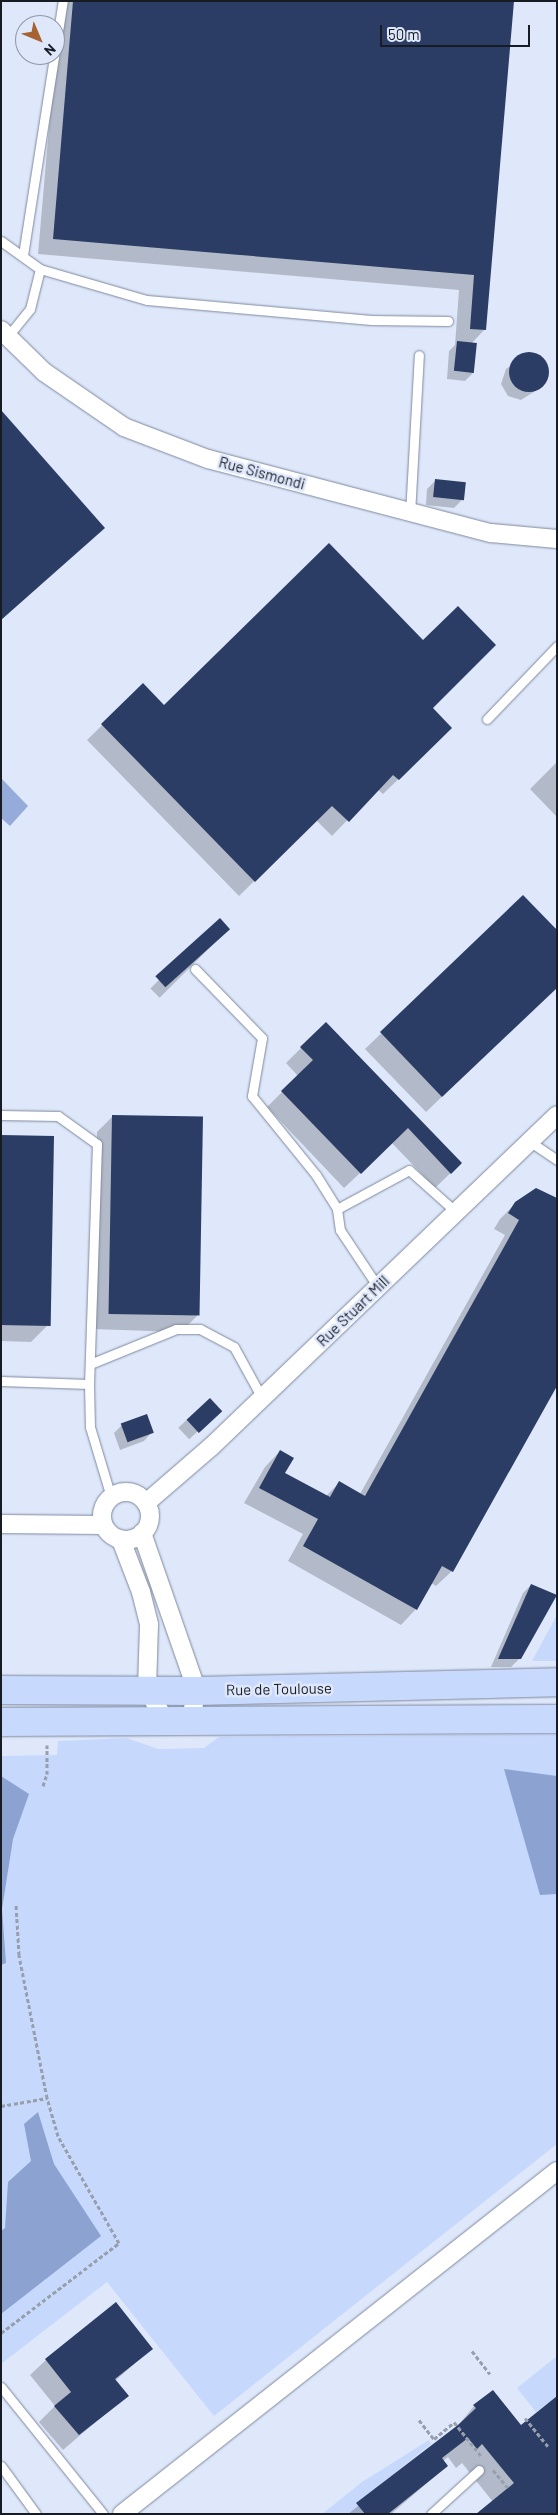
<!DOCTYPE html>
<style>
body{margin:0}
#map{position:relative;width:558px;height:2515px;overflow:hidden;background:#dfe8fb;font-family:Barlow,sans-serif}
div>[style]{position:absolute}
.green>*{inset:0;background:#c6d8fc}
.forest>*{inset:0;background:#8ca2d0}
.water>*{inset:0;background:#95abd9}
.shadow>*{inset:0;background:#0003;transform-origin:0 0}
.building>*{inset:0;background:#2b3d64;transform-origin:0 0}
.round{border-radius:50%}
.path>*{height:3px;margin-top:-1.5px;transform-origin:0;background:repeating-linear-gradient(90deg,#979ead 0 4px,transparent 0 6.5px)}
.roads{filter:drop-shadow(0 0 1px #7e889d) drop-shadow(0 0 1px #7e889d)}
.service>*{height:9px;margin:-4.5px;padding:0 4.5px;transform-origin:4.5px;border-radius:4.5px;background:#fff}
.minor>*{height:18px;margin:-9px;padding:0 9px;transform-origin:9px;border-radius:9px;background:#fff}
.minor>.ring{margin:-9px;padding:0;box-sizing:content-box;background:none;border:18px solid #fff;border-radius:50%}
.primary>*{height:28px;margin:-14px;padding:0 14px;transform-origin:14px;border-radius:14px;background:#c7d9fc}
span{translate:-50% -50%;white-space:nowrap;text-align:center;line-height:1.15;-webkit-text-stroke:5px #dfe8fb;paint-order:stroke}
.street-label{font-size:15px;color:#171b23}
.frame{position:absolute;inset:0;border:2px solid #171b23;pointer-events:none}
.north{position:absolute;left:15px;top:15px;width:50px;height:50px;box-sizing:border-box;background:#dfe8fb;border:1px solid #8f96a5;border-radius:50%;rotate:135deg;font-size:14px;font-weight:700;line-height:20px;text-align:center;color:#171b23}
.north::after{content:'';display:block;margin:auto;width:18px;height:22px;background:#a66231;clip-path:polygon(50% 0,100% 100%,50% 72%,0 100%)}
.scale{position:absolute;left:380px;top:25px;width:150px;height:22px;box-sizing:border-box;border:2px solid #171b23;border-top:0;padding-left:6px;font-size:15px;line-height:18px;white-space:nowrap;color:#171b23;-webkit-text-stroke:4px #dfe8fb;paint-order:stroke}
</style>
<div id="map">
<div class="green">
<i style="clip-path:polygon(557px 1615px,557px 1661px,532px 1661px)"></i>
<i style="clip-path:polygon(557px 1734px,557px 2144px,214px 2416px,107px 2282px,1px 2364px,1px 1756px,57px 1755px,58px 1741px,127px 1738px,158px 1749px,204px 1748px,219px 1737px)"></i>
<i style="clip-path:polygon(557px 2356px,557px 2396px,536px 2412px,517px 2388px)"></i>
<i style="clip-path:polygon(429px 2440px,431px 2444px,357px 2503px,364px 2514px,322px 2514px,362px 2482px)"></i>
</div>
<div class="forest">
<i style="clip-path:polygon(504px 1769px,557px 1776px,557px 1894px,540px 1895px)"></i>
<i style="clip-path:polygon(1px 1776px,29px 1794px,13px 1839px,2px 1909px,6px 1963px,1px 1965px)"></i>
<i style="clip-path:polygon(38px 2112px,54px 2164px,101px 2236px,1px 2314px,1px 2231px,5px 2228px,8px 2182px,31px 2161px,24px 2124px)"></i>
</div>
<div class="water">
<i style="clip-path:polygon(1px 778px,28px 806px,10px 826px,1px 818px)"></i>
</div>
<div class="shadow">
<i style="clip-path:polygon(60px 1px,513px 1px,485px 329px,471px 344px,474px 372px,465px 381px,447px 379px,449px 351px,455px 345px,459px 290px,38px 254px)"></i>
<i style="clip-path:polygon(527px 354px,541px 357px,548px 370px,543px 386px,521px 400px,508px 396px,501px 384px,506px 369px)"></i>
<i style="clip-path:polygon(1px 421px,104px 528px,1px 620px)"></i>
<i style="clip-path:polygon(435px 481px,463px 499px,454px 508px,426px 505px,427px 489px)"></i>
<i style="clip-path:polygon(143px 685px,164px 707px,431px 708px,435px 744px,383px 794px,377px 789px,332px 836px,316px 820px,239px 896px,87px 740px)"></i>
<i style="clip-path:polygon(557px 762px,557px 817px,530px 789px)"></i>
<i style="clip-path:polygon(523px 896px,554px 929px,557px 927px,557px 987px,426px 1112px,365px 1049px)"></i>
<i style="left:219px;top:920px;width:13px;height:97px;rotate:45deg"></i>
<i style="clip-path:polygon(326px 1023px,461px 1163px,435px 1188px,392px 1143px,344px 1188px,267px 1107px,298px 1076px,286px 1063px)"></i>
<i style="clip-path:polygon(113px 1116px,197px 1316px,181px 1332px,91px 1329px,97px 1132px)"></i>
<i style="clip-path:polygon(1px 1136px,47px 1326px,31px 1342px,1px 1341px)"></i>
<i style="clip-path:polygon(538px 1189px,557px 1199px,452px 1571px,436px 1586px,431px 1583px,416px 1609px,401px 1625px,288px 1561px,303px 1534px,244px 1503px,265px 1467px,280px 1451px,284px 1473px,326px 1496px,339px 1483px,360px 1494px,505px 1235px,494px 1229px,500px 1219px,516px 1203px)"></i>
<i style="left:209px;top:1399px;width:16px;height:42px;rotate:47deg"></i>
<i style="clip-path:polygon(122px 1425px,152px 1432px,144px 1441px,120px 1450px,114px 1433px)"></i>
<i style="clip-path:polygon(531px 1585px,520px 1658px,511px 1667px,491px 1667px,523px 1593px)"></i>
<i style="clip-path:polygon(151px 2349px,115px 2381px,127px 2395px,63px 2450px,39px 2422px,55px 2406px,30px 2375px,46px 2360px)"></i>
<i style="clip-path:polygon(474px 2406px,521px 2426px,557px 2514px,493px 2502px,462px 2463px,456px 2468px,448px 2457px,443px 2461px,447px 2466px,391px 2514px,348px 2514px,456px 2428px)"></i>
</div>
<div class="building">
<i style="clip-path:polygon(73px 1px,514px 1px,486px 330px,470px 329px,474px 275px,53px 239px)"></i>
<i style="left:457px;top:341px;width:20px;height:30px;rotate:6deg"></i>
<i class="round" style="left:509px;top:352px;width:40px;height:40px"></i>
<i style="clip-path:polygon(1px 410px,105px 528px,1px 620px)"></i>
<i style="left:435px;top:479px;width:31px;height:18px;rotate:6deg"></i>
<i style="clip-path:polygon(329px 543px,423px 640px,458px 606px,496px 645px,433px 708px,452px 728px,399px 780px,393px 775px,349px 822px,332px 806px,255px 882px,101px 724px,143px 683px,164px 705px)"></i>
<i style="clip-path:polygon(523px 895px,557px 930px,557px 988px,442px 1097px,380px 1032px)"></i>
<i style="left:220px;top:918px;width:15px;height:87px;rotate:48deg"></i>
<i style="clip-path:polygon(326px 1022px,462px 1163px,451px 1174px,408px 1128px,361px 1174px,281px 1091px,313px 1060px,300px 1047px)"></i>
<i style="left:112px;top:1115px;width:91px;height:199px;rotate:1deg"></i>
<i style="left:1px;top:1135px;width:53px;height:190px;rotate:1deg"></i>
<i style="clip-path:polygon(536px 1188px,557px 1198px,557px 1386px,453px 1572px,442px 1566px,417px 1610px,303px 1546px,318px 1519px,259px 1488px,280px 1450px,294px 1458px,285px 1473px,330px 1497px,339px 1481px,365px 1496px,519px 1220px,508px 1213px,515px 1202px)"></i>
<i style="left:210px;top:1398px;width:18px;height:32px;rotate:47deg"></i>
<i style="left:147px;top:1414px;width:20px;height:28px;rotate:70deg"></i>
<i style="clip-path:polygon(531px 1584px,557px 1595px,521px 1659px,498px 1659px)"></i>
<i style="clip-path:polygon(116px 2302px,153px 2349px,115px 2379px,129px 2396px,79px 2435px,54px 2406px,71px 2392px,45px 2359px)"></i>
<i style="clip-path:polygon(493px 2390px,521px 2425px,557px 2396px,557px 2514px,476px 2514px,514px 2483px,482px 2444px,477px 2449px,468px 2438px,442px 2458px,448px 2466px,388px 2514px,365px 2514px,356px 2503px,458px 2425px,476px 2408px,473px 2405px)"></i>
</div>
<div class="path">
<i style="left:43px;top:1786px;width:13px;rotate:-72deg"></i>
<i style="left:47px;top:1774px;width:29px;rotate:-90deg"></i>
<i style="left:1px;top:2106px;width:47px;rotate:-9.9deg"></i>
<i style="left:1px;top:2333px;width:148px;rotate:-37.3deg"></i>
<i style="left:119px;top:2243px;width:123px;rotate:-119.7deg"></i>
<i style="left:58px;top:2136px;width:40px;rotate:-106deg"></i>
<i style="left:47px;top:2098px;width:146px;rotate:-101.1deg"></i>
<i style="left:19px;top:1955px;width:50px;rotate:-93.4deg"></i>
<i style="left:472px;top:2351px;width:29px;rotate:52deg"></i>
<i style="left:525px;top:2418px;width:38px;rotate:51deg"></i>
<i style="left:419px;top:2420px;width:24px;rotate:52deg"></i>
<i style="left:434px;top:2439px;width:26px;rotate:-40deg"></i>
<i style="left:454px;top:2422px;width:43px;rotate:51.5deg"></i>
<i style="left:493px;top:2470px;width:23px;rotate:50deg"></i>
</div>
<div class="roads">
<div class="service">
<i style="left:1px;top:241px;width:48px;rotate:35.7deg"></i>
<i style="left:23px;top:255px;width:257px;rotate:-81.1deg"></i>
<i style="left:8px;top:336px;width:35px;rotate:-51deg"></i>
<i style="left:30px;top:309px;width:41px;rotate:-76deg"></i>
<i style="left:40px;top:269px;width:111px;rotate:16.2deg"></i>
<i style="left:147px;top:300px;width:225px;rotate:5.1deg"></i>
<i style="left:371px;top:320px;width:77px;rotate:0.7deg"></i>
<i style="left:410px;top:514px;width:159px;rotate:-86.8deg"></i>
<i style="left:487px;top:719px;width:101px;rotate:-46.2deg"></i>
<i style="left:195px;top:969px;width:96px;rotate:45.8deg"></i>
<i style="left:262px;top:1038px;width:59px;rotate:99.8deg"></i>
<i style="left:252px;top:1096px;width:102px;rotate:51deg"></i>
<i style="left:316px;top:1175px;width:40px;rotate:58deg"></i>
<i style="left:337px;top:1209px;width:82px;rotate:-28.4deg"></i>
<i style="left:409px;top:1170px;width:63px;rotate:41.8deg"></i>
<i style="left:1px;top:1115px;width:57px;rotate:1deg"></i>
<i style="left:58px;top:1116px;width:48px;rotate:35.7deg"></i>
<i style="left:97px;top:1144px;width:240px;rotate:91.9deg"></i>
<i style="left:89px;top:1384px;width:43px;rotate:88.7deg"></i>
<i style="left:90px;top:1427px;width:73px;rotate:73.3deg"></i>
<i style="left:529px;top:1141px;width:34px;rotate:34deg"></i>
<i style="left:337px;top:1209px;width:21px;rotate:82deg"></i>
<i style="left:340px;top:1230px;width:69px;rotate:56.3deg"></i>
<i style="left:90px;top:1364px;width:93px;rotate:-22.1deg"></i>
<i style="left:176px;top:1329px;width:24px"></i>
<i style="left:200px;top:1329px;width:38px;rotate:28deg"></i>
<i style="left:234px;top:1347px;width:58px;rotate:61.2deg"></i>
<i style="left:1px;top:1381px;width:88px;rotate:2deg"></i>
<i style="left:1px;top:2387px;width:163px;rotate:51.2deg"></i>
<i style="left:1px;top:2466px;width:59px;rotate:53.9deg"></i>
<i style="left:431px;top:2514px;width:65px;rotate:-42.5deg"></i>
</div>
<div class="minor">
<i style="left:1px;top:330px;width:60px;rotate:44.3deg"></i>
<i style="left:44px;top:372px;width:97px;rotate:34.5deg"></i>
<i style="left:124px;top:427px;width:90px;rotate:20.9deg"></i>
<i style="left:208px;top:459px;width:293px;rotate:14.7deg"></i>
<i style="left:491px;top:533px;width:66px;rotate:5.2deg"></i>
<i class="ring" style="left:102px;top:1492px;width:30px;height:30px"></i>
<i style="left:146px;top:1503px;width:87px;rotate:-40.8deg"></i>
<i style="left:212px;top:1446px;width:478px;rotate:-43.8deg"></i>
<i style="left:1px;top:1524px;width:102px;rotate:0.6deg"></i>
<i style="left:142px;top:1533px;width:167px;rotate:70.8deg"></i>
<i style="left:197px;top:1691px;width:32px;rotate:103deg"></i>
<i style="left:121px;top:1540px;width:56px;rotate:69deg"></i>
<i style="left:141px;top:1592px;width:34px;rotate:76deg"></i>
<i style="left:149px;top:1625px;width:64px;rotate:91.8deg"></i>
<i style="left:147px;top:1689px;width:38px;rotate:60deg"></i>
<i style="left:122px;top:2514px;width:554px;rotate:-38.26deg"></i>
</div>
<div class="primary">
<i style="left:1px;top:1690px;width:196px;rotate:0.3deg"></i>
<i style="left:197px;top:1691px;width:360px;rotate:-1.4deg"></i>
<i style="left:1px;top:1722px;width:556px;rotate:-0.31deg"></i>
</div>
</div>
<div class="street-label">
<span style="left:262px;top:473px;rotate:15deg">Rue Sismondi</span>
<span style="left:353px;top:1311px;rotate:-44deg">Rue Stuart Mill</span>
<span style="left:279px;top:1689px;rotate:-1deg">Rue de Toulouse</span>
</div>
<div class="frame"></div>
<div class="north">N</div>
<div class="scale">50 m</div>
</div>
